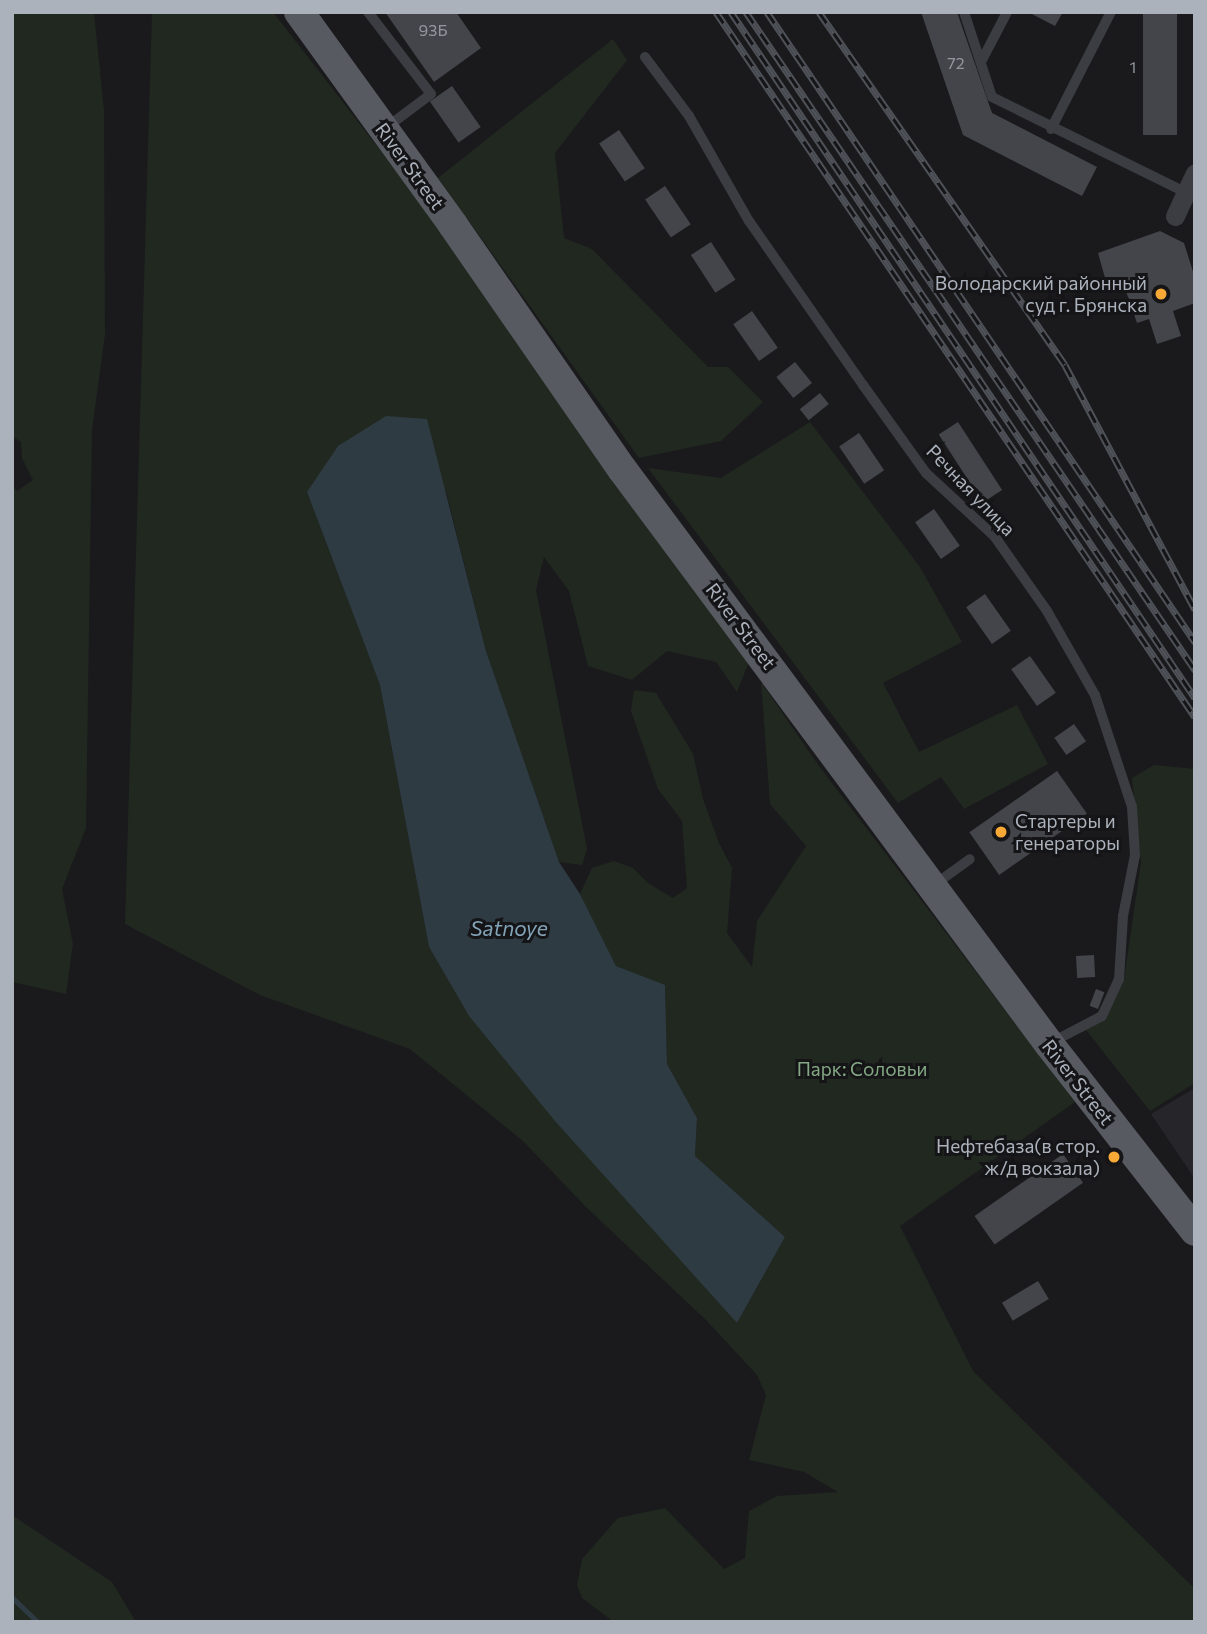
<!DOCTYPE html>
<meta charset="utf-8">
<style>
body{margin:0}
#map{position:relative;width:1207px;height:1634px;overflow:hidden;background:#1a1a1d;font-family:Commissioner,sans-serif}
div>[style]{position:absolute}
.built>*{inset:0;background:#26262a}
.green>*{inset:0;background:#202820}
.water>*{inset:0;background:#2f3b42}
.stream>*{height:4.5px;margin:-2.25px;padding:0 2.25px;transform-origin:2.25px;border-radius:2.25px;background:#2f3b42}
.building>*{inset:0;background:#44454a;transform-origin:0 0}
.lane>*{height:10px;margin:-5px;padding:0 5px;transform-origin:5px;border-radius:5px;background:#3b3d42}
.street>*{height:19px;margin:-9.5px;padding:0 9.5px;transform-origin:9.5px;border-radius:9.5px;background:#3b3d42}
.primary>*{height:30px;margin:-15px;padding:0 15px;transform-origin:15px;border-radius:15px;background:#575a61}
.rail>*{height:7px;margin-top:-3.5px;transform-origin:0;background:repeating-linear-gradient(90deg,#151518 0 13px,#4e5157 0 26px);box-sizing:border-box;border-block:2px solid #4e5157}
.dots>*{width:19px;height:19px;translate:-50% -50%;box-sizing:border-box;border:4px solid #151518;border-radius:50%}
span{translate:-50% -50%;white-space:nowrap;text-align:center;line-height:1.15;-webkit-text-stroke:6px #151518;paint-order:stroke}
.number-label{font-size:16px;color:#9297a0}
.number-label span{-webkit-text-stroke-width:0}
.street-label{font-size:19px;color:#acb2bc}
.poi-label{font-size:19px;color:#acb2bc}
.right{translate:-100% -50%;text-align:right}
.left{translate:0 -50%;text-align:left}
.park-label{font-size:19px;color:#83a883}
.water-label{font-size:21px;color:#83a3b8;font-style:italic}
.frame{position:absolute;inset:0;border:14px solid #acb2bc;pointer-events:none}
</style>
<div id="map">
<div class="built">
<i style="clip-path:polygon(1195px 1088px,1195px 1179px,1151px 1114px)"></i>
</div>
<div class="green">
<i style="clip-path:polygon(12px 12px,94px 12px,104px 111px,105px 334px,92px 430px,86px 828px,62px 889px,73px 944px,66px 994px,12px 982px,12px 485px,17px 491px,33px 480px,22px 458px,21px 442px,12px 436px)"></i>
<i style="clip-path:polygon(152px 12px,273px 12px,442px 230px,753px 652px,737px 692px,716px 662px,667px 651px,632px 680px,588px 666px,569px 591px,544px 557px,536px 590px,587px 849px,582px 865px,559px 862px,486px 651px,446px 491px,307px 492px,380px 685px,429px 947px,469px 1016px,737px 1323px,785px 1237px,695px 1156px,697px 1118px,667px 1064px,665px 986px,616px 966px,580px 894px,592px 868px,614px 861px,633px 868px,648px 883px,673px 898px,687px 888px,682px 821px,658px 789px,631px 711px,634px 690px,656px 693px,693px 754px,703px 799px,719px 843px,732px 868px,727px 933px,752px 967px,757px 921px,806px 846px,770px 804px,761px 682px,819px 766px,1075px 1102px,900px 1226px,973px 1371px,1195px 1589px,1195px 1622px,614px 1622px,582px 1598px,577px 1585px,582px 1559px,618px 1518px,665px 1508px,724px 1569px,745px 1558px,749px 1511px,777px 1496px,838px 1492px,804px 1472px,749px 1460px,766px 1395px,757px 1375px,707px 1321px,586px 1207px,523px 1141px,410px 1049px,260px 995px,125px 924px)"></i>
<i style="clip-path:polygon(613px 39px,627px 60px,555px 153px,564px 238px,592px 249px,708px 367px,728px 367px,763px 402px,721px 441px,639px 458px,438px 178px)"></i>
<i style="clip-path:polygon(810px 422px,920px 567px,962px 642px,883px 683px,919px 752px,1017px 705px,1048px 764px,964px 809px,941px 777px,898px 803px,648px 468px,721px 478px)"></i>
<i style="clip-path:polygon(1154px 765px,1195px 769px,1195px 1083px,1150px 1111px,1086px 1030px,1103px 1019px,1124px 980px,1141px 862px,1132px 778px)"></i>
<i style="clip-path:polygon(12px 1515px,112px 1582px,136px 1622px,12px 1622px)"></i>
</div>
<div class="water">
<i style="clip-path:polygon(386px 416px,427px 419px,486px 651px,559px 862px,580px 894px,616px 966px,665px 985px,667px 1064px,697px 1118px,695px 1156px,785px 1237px,737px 1323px,555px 1121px,469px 1016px,429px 947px,380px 685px,307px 492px,338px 446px)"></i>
</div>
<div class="stream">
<i style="left:12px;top:1597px;width:36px;rotate:44deg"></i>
</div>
<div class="building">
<i style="clip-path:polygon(385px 12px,456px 12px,481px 48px,434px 82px)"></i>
<i style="clip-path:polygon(921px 12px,957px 12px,992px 113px,1097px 167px,1082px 196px,963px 135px)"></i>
<i style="clip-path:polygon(1028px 12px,1063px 12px,1055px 26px)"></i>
<i style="left:1143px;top:12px;width:34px;height:123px"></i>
<i style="left:452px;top:86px;width:50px;height:27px;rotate:55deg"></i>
<i style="left:619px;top:130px;width:46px;height:24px;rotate:56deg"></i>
<i style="left:665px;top:186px;width:46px;height:24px;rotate:56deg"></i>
<i style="clip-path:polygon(1160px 231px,1184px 243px,1195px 278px,1195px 303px,1173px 311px,1181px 336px,1157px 344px,1149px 319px,1137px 323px,1122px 280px,1107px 285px,1098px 253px)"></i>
<i style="left:711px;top:242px;width:45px;height:24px;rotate:57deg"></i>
<i style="left:752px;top:311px;width:45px;height:23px;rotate:55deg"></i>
<i style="left:795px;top:362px;width:27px;height:24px;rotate:51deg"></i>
<i style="left:820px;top:393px;width:14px;height:26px;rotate:51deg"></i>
<i style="left:958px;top:422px;width:81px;height:23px;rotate:57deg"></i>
<i style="left:859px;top:433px;width:45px;height:24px;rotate:56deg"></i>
<i style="left:934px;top:509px;width:45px;height:23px;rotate:55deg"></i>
<i style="left:985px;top:594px;width:45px;height:23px;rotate:55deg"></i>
<i style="left:1030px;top:656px;width:45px;height:23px;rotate:55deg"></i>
<i style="left:1074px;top:724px;width:21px;height:24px;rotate:55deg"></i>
<i style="left:1057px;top:771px;width:52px;height:107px;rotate:55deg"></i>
<i style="left:1094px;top:955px;width:22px;height:18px;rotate:87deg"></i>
<i style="left:1096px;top:989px;width:9px;height:18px;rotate:21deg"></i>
<i style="left:1063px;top:1154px;width:35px;height:108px;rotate:55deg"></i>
<i style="left:1038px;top:1281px;width:21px;height:42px;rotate:59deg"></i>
</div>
<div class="lane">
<i style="left:368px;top:12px;width:103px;rotate:52.5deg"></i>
<i style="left:431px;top:94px;width:55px;rotate:143.1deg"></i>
<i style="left:964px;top:12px;width:89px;rotate:71.8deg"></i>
<i style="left:992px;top:97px;width:215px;rotate:26.2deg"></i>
<i style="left:645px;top:57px;width:74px;rotate:53.3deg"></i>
<i style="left:689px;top:116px;width:121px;rotate:60.3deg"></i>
<i style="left:749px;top:221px;width:200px;rotate:55.2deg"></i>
<i style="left:863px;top:385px;width:108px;rotate:54.4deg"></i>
<i style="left:926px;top:473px;width:94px;rotate:42.8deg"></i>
<i style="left:995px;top:537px;width:90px;rotate:54.9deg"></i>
<i style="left:1047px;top:611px;width:97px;rotate:60.3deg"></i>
<i style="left:1095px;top:695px;width:118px;rotate:71.7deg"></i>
<i style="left:1132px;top:807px;width:48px;rotate:86.4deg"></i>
<i style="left:1135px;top:855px;width:62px;rotate:101.1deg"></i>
<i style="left:1123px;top:916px;width:63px;rotate:93.6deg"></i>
<i style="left:1119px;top:979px;width:41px;rotate:114.7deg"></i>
<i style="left:1102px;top:1016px;width:56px;rotate:152.5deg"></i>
<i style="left:981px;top:62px;width:56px;rotate:-62.5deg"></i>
<i style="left:1051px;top:129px;width:131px;rotate:-62.9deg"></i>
<i style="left:934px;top:885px;width:44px;rotate:-35.8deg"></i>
</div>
<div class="street">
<i style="left:1175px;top:216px;width:47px;rotate:-65.1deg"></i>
</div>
<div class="primary">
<i style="left:299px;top:12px;width:263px;rotate:54.1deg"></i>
<i style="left:453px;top:225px;width:297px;rotate:55.3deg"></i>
<i style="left:622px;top:469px;width:716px;rotate:53.4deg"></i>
<i style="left:1049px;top:1044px;width:237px;rotate:52deg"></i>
</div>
<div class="rail">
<i style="left:716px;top:12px;width:852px;rotate:55.81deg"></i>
<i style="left:731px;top:12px;width:828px;rotate:55.93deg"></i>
<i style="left:746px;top:12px;width:797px;rotate:55.69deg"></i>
<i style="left:767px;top:12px;width:762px;rotate:55.81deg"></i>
<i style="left:819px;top:12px;width:430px;rotate:55.1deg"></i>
<i style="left:1065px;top:365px;width:277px;rotate:62deg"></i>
</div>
<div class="dots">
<i style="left:1161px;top:294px;background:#f8a936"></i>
<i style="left:1001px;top:832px;background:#f8a936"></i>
<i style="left:1114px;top:1157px;background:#f8a936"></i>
</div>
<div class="number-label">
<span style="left:433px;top:30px">93Б</span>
<span style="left:956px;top:63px">72</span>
<span style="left:1133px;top:67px">1</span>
</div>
<div class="street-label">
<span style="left:410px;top:166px;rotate:54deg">River Street</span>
<span style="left:971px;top:490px;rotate:46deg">Речная улица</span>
<span style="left:741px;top:626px;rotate:53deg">River Street</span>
<span style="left:1078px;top:1082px;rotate:52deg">River Street</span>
</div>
<div class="poi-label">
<span class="right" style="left:1147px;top:294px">Володарский районный<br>суд г. Брянска</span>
<span class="left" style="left:1015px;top:832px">Стартеры и<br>генераторы</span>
<span class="right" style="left:1100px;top:1157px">Нефтебаза(в стор.<br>ж/д вокзала)</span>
</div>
<div class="park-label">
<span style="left:862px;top:1069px">Парк: Соловьи</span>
</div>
<div class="water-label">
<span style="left:509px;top:928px">Satnoye</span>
</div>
<div class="frame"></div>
</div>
